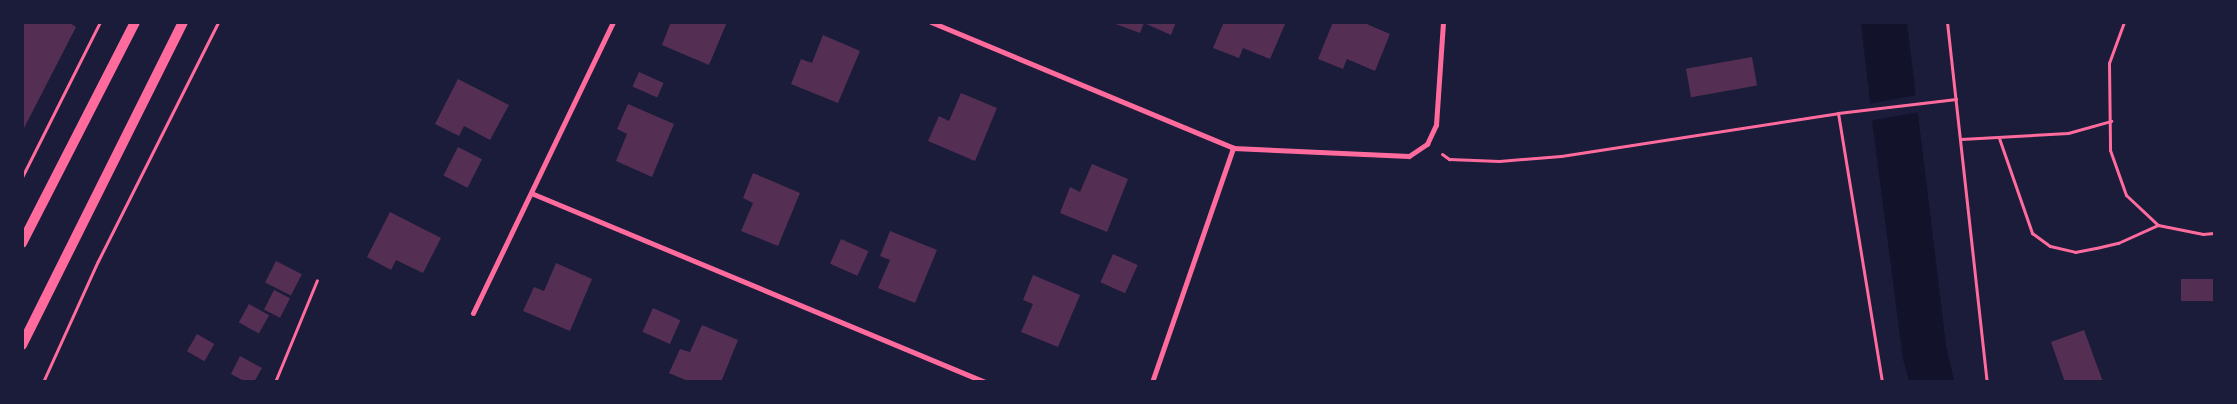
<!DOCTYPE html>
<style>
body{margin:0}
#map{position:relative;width:2237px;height:404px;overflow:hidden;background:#1b1b3a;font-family:"Exo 2",sans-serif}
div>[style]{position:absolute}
.water>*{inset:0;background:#12122b}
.pier>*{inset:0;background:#1b1b3a;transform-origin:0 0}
.building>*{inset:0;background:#542f53;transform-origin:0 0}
.path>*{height:3px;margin:-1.5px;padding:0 1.5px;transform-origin:1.5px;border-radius:1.5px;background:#ff6b9d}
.minor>*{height:5px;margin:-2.5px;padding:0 2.5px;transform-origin:2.5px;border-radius:2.5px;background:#ff6b9d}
.secondary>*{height:10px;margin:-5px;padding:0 5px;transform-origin:5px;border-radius:5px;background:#ff6b9d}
span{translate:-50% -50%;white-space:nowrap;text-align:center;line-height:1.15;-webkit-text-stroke:4px #1b1b3a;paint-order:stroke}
.frame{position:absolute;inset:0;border:24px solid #1b1b3a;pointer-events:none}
</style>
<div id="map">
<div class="water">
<i style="clip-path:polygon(1861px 23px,1907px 23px,1946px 345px,1954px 381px,1909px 381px,1903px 359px,1873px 128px)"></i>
</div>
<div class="pier">
<i style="left:1918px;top:95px;width:17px;height:51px;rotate:80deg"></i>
</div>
<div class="building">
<i style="clip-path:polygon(22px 22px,68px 22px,76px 27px,22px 132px)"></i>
<i style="clip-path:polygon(671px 22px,683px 24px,683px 22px,727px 22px,709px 65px,662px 45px)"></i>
<i style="clip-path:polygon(1144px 22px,1176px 22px,1171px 35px,1144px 23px,1140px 33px,1113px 23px)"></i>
<i style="clip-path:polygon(1224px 22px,1286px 22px,1270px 59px,1243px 48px,1239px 58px,1213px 48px)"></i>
<i style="clip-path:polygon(1333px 22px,1362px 22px,1390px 34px,1375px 71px,1347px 59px,1343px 69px,1318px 59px)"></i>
<i style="clip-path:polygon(823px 35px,860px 51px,838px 103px,791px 84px,801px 59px,812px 63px)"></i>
<i style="left:1752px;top:57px;width:29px;height:67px;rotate:80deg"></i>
<i style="left:639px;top:72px;width:27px;height:16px;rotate:24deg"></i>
<i style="clip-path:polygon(458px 79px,509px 105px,490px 140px,464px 126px,459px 136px,435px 124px)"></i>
<i style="clip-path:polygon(961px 93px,997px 108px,975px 161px,928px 141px,939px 116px,949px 121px)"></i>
<i style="clip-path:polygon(628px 104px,674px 124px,652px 177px,616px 161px,627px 134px,617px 129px)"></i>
<i style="left:458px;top:147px;width:27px;height:32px;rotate:27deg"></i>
<i style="clip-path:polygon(1092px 164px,1128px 179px,1107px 232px,1060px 213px,1070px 187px,1080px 192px)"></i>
<i style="clip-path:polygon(753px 173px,800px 193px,778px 246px,741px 231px,753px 203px,743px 198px)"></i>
<i style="clip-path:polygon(390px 212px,441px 238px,423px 273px,396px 260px,391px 270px,367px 257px)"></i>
<i style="clip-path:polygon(890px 231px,937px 250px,915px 303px,878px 288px,890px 260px,880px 256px)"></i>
<i style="left:841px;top:239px;width:30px;height:27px;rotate:24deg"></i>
<i style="left:1113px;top:254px;width:27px;height:31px;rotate:24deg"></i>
<i style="left:276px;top:261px;width:29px;height:24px;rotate:27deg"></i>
<i style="clip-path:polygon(556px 263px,592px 279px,570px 331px,523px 311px,534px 287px,544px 291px)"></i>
<i style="clip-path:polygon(1033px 275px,1080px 295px,1058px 347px,1021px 332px,1033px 304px,1023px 300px)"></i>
<i style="left:2214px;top:279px;width:22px;height:33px;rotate:90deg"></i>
<i style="left:274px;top:290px;width:18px;height:22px;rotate:27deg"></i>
<i style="left:249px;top:304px;width:23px;height:21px;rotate:29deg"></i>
<i style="left:653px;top:308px;width:30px;height:26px;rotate:24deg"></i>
<i style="clip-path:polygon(702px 325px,738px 340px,721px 382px,690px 382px,669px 373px,680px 349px,690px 352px)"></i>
<i style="clip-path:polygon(2084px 330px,2103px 382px,2065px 382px,2051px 342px)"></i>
<i style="left:197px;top:334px;width:20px;height:20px;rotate:30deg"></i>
<i style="clip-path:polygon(240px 356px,262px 368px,254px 382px,246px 382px,231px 374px)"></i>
</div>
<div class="path">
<i style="left:1947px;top:22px;width:362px;rotate:83.7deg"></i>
<i style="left:2124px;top:22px;width:44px;rotate:110.1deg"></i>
<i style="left:2109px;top:63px;width:87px;rotate:89.3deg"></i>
<i style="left:2110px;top:150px;width:48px;rotate:70.4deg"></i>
<i style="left:2126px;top:195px;width:44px;rotate:43.2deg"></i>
<i style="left:2158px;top:225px;width:46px;rotate:11.3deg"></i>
<i style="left:2203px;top:234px;width:11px;rotate:-5deg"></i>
<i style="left:1838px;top:113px;width:273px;rotate:80.7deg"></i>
<i style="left:1999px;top:138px;width:101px;rotate:70.8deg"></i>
<i style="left:2032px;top:233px;width:22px;rotate:36deg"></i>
<i style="left:2050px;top:246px;width:26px;rotate:13deg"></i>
<i style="left:2075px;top:252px;width:21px;rotate:-11deg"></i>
<i style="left:2096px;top:248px;width:23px;rotate:-13deg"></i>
<i style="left:2118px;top:243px;width:44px;rotate:-24.2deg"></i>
<i style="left:1961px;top:139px;width:107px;rotate:-3.2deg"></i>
<i style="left:2068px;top:133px;width:45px;rotate:-15.6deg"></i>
<i style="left:1442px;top:154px;width:9px;rotate:36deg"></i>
<i style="left:1449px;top:159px;width:50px;rotate:2.3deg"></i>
<i style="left:1499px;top:161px;width:62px;rotate:-4.6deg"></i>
<i style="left:1561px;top:156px;width:280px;rotate:-8.8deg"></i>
<i style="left:1838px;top:113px;width:119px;rotate:-6.8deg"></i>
<i style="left:22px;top:177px;width:174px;rotate:-63.3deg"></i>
<i style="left:43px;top:382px;width:133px;rotate:-65.6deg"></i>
<i style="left:98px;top:261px;width:267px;rotate:-63.3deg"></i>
<i style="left:275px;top:382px;width:110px;rotate:-67.6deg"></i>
</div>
<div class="minor">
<i style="left:931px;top:22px;width:327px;rotate:22.6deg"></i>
<i style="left:1233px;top:148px;width:176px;rotate:2.6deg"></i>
<i style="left:1409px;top:156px;width:22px;rotate:-34deg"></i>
<i style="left:1427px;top:144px;width:21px;rotate:-65deg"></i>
<i style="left:1436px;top:125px;width:103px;rotate:-86.1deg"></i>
<i style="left:531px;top:193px;width:492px;rotate:22.6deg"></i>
<i style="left:473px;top:313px;width:323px;rotate:-64.3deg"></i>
<i style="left:1152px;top:382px;width:248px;rotate:-70.9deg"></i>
</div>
<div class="secondary">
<i style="left:22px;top:243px;width:248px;rotate:-62.9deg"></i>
<i style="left:22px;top:345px;width:361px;rotate:-63.5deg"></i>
</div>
<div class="frame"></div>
</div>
